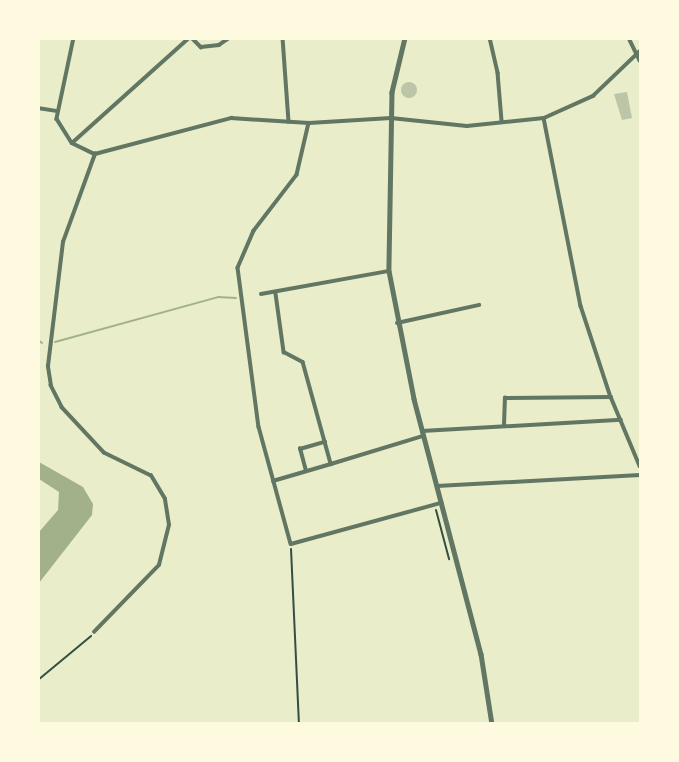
<!DOCTYPE html>
<style>
body{margin:0}
#map{position:relative;width:679px;height:762px;overflow:hidden;background:#e9edc9;font-family:Raleway,sans-serif}
div>[style]{position:absolute}
.water>*{inset:0;background:#a3b18a}
.stream>*{height:2px;margin:-1px;padding:0 1px;transform-origin:1px;border-radius:1px;background:#a3b18a}
.building>*{inset:0;background:#bcc5a7}
.round{border-radius:50%}
.path>*{height:2px;margin:-1px;padding:0 1px;transform-origin:1px;border-radius:1px;background:#344e41}
.minor>*{height:3.5px;margin:-1.75px;padding:0 1.75px;transform-origin:1.75px;border-radius:1.75px;background:#617663}
.tertiary>*{height:4.5px;margin:-2.25px;padding:0 2.25px;transform-origin:2.25px;border-radius:2.25px;background:#617663}
span{translate:-50% -50%;white-space:nowrap;text-align:center;line-height:1.15;-webkit-text-stroke:7px #fefae0;paint-order:stroke}
.frame{position:absolute;inset:0;border:40px solid #fefae0;pointer-events:none}
</style>
<div id="map">
<div class="water">
<i style="clip-path:polygon(39px 462px,83px 487px,93px 504px,92px 515px,39px 583px,39px 532px,58px 510px,59px 492px,39px 479px)"></i>
</div>
<div class="stream">
<i style="left:38px;top:340px;width:5px;rotate:37deg"></i>
<i style="left:55px;top:342px;width:169px;rotate:-15.4deg"></i>
<i style="left:218px;top:297px;width:18px;rotate:3deg"></i>
</div>
<div class="building">
<i class="round" style="left:401px;top:82px;width:16px;height:16px"></i>
<i style="clip-path:polygon(627px 92px,632px 118px,622px 120px,614px 94px)"></i>
</div>
<div class="path">
<i style="left:436px;top:510px;width:51px;rotate:75.1deg"></i>
<i style="left:291px;top:549px;width:175px;rotate:87.4deg"></i>
<i style="left:38px;top:680px;width:69px;rotate:-39.7deg"></i>
</div>
<div class="minor">
<i style="left:74px;top:38px;width:83px;rotate:101.9deg"></i>
<i style="left:57px;top:119px;width:28px;rotate:58deg"></i>
<i style="left:72px;top:143px;width:25px;rotate:26deg"></i>
<i style="left:95px;top:154px;width:141px;rotate:-14.8deg"></i>
<i style="left:231px;top:118px;width:78px;rotate:3.7deg"></i>
<i style="left:309px;top:123px;width:82px;rotate:-3.5deg"></i>
<i style="left:391px;top:118px;width:76px;rotate:6deg"></i>
<i style="left:467px;top:126px;width:77px;rotate:-5.9deg"></i>
<i style="left:544px;top:118px;width:54px;rotate:-24.2deg"></i>
<i style="left:593px;top:96px;width:65px;rotate:-43.8deg"></i>
<i style="left:192px;top:38px;width:13px;rotate:45deg"></i>
<i style="left:201px;top:47px;width:18px;rotate:-6deg"></i>
<i style="left:219px;top:45px;width:12px;rotate:-35deg"></i>
<i style="left:283px;top:38px;width:84px;rotate:85.9deg"></i>
<i style="left:490px;top:38px;width:36px;rotate:77deg"></i>
<i style="left:498px;top:73px;width:48px;rotate:85.2deg"></i>
<i style="left:629px;top:38px;width:25px;rotate:64deg"></i>
<i style="left:38px;top:108px;width:18px;rotate:9deg"></i>
<i style="left:544px;top:118px;width:192px;rotate:78.9deg"></i>
<i style="left:581px;top:306px;width:96px;rotate:71.8deg"></i>
<i style="left:611px;top:397px;width:75px;rotate:67.2deg"></i>
<i style="left:309px;top:123px;width:53px;rotate:103deg"></i>
<i style="left:297px;top:175px;width:71px;rotate:127.5deg"></i>
<i style="left:254px;top:231px;width:40px;rotate:113.4deg"></i>
<i style="left:238px;top:268px;width:160px;rotate:82.5deg"></i>
<i style="left:259px;top:427px;width:121px;rotate:74.7deg"></i>
<i style="left:291px;top:544px;width:156px;rotate:-15.3deg"></i>
<i style="left:72px;top:143px;width:157px;rotate:-41.9deg"></i>
<i style="left:261px;top:294px;width:130px;rotate:-10.2deg"></i>
<i style="left:276px;top:294px;width:59px;rotate:82.1deg"></i>
<i style="left:284px;top:352px;width:21px;rotate:28deg"></i>
<i style="left:303px;top:362px;width:106px;rotate:74.6deg"></i>
<i style="left:331px;top:464px;width:96px;rotate:-16.9deg"></i>
<i style="left:397px;top:323px;width:84px;rotate:-12.4deg"></i>
<i style="left:504px;top:425px;width:27px;rotate:-88deg"></i>
<i style="left:505px;top:398px;width:106px;rotate:-0.5deg"></i>
<i style="left:422px;top:431px;width:199px;rotate:-3.2deg"></i>
<i style="left:306px;top:471px;width:23px;rotate:-105deg"></i>
<i style="left:300px;top:449px;width:26px;rotate:-16deg"></i>
<i style="left:273px;top:481px;width:60px;rotate:-16.3deg"></i>
<i style="left:437px;top:486px;width:203px;rotate:-3.1deg"></i>
<i style="left:94px;top:632px;width:93px;rotate:-45.9deg"></i>
<i style="left:159px;top:565px;width:41px;rotate:-76deg"></i>
<i style="left:169px;top:525px;width:26px;rotate:-99deg"></i>
<i style="left:165px;top:499px;width:27px;rotate:-121deg"></i>
<i style="left:151px;top:476px;width:52px;rotate:-153.9deg"></i>
<i style="left:104px;top:453px;width:62px;rotate:-133deg"></i>
<i style="left:62px;top:408px;width:25px;rotate:-117deg"></i>
<i style="left:51px;top:386px;width:20px;rotate:-99deg"></i>
<i style="left:48px;top:366px;width:125px;rotate:-83.1deg"></i>
<i style="left:63px;top:242px;width:94px;rotate:-70deg"></i>
</div>
<div class="tertiary">
<i style="left:405px;top:38px;width:56px;rotate:103.5deg"></i>
<i style="left:392px;top:92px;width:179px;rotate:91deg"></i>
<i style="left:389px;top:271px;width:130px;rotate:78.9deg"></i>
<i style="left:414px;top:399px;width:264px;rotate:75.3deg"></i>
<i style="left:481px;top:654px;width:71px;rotate:81.1deg"></i>
</div>
<div class="frame"></div>
</div>
